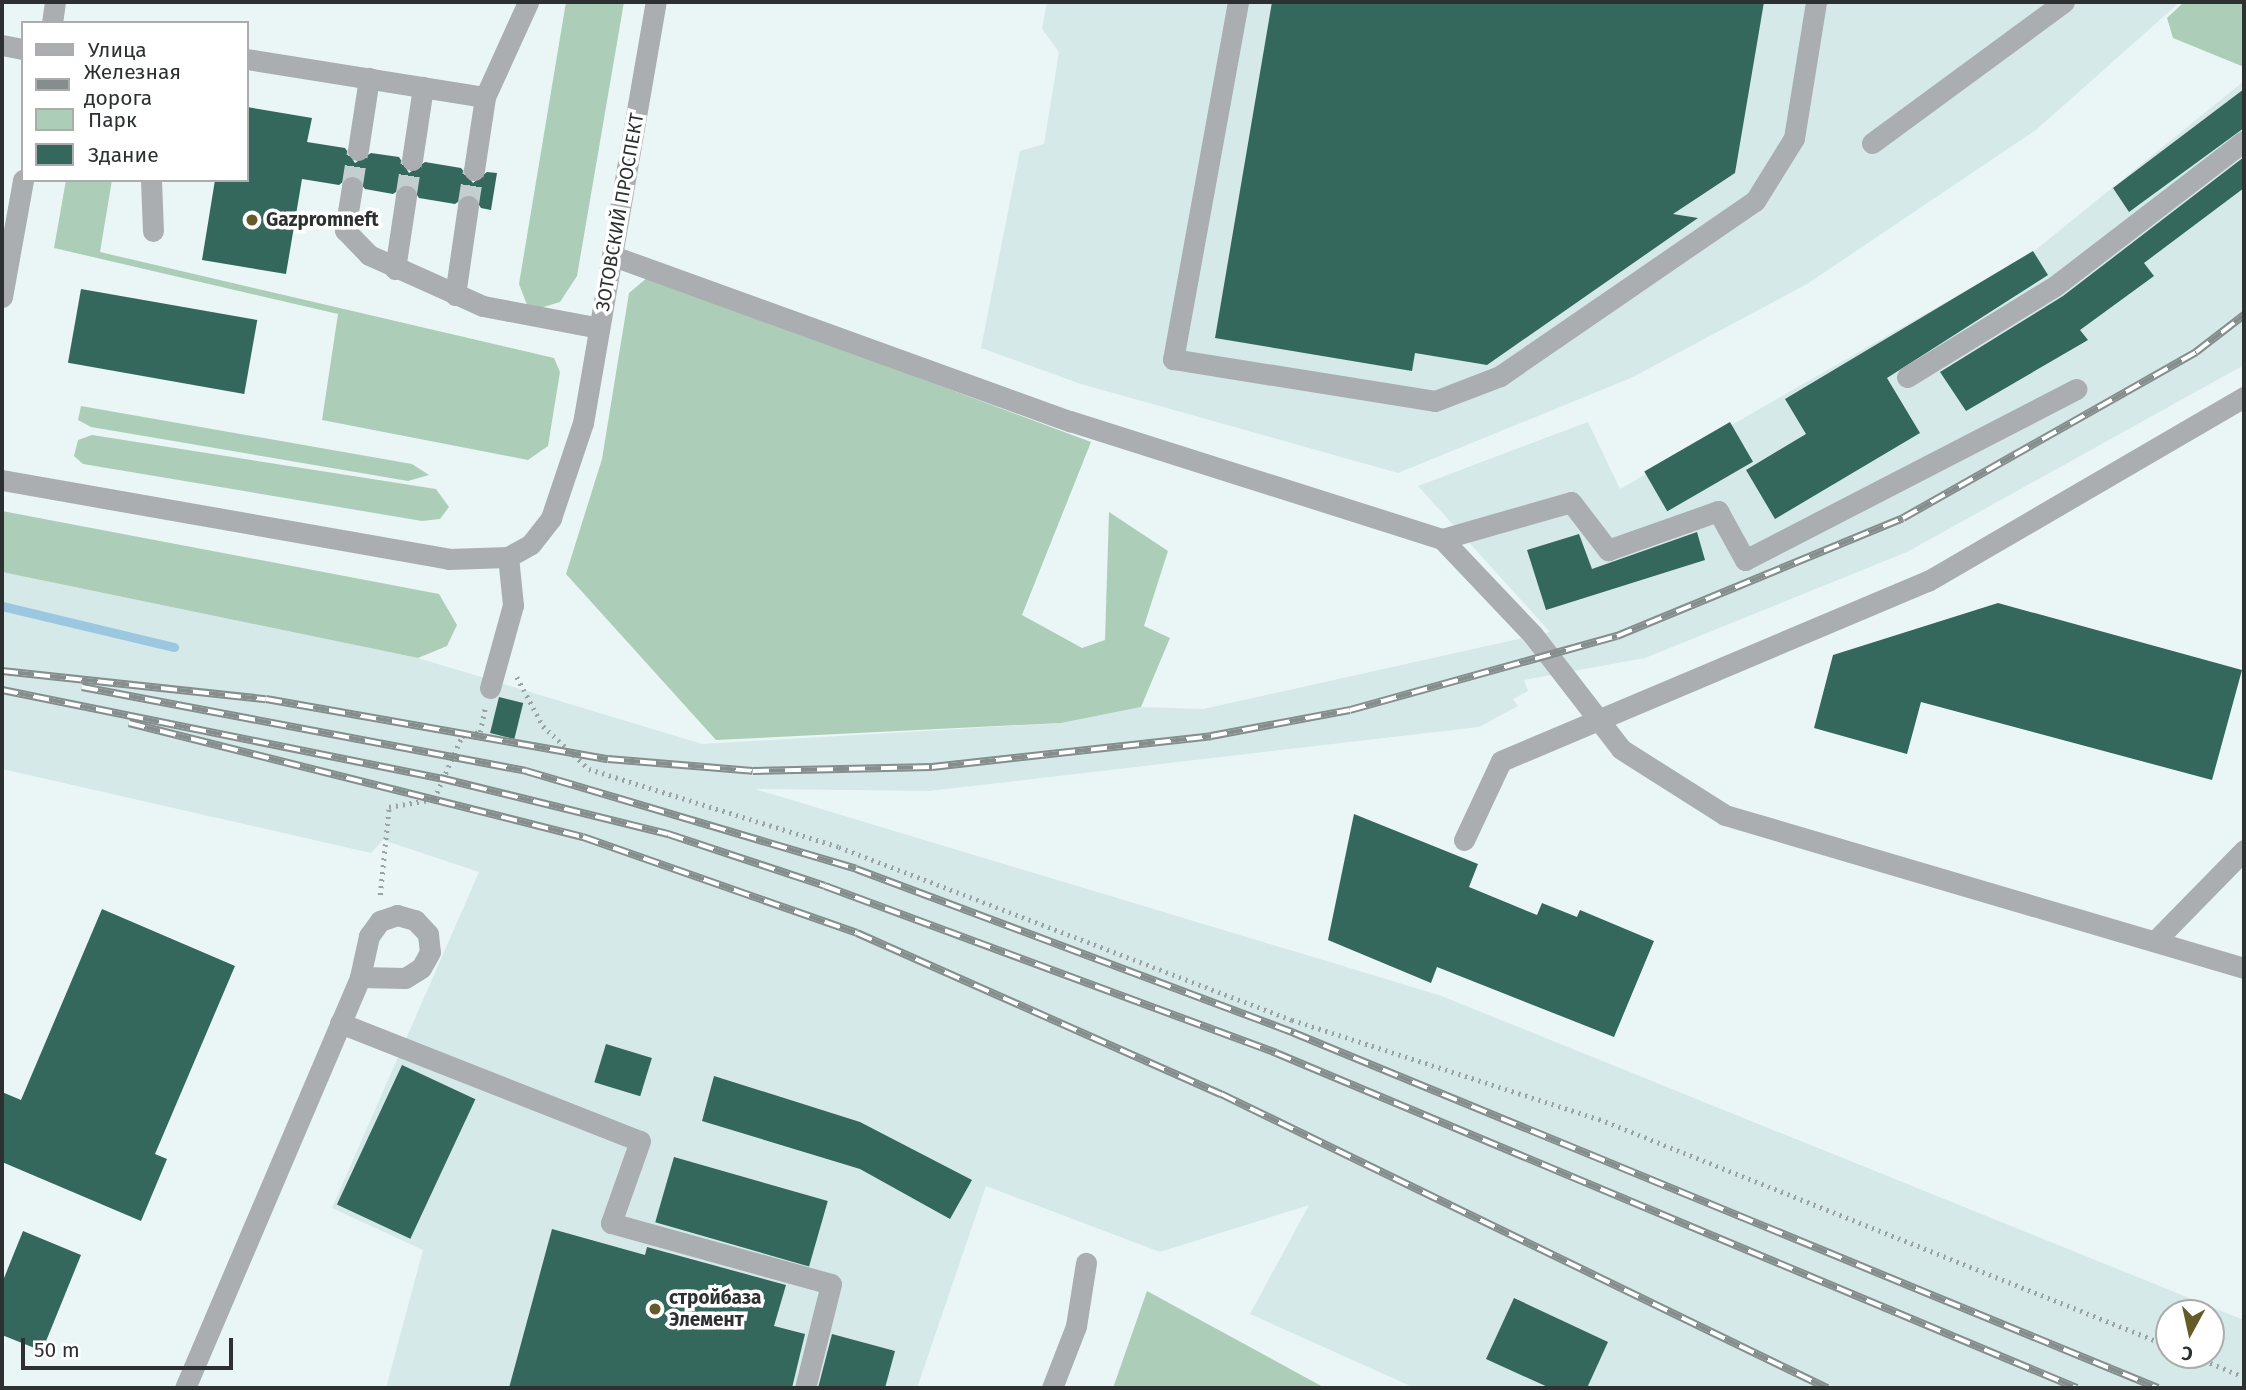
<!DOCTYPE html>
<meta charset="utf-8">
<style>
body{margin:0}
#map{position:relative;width:2246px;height:1390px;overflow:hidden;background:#eaf6f6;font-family:"Fira Sans",sans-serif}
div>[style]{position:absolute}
.built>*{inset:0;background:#d5e9e9}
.green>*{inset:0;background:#acceb8}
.stream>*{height:9px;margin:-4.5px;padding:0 4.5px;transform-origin:4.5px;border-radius:4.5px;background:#9cc7e1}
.building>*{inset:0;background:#35685c;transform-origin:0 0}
.minor-tunnel>*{height:21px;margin-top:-10.5px;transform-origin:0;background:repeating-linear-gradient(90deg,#c4cece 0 21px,transparent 0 31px)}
.path>*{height:4.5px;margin-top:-2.25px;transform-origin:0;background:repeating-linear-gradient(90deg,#9aa3a3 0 2px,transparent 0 7px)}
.minor>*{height:21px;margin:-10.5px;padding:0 10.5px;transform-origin:10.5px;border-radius:10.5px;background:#aaaeb0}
.rail>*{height:8px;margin-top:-4px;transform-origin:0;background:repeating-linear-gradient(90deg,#fff 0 16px,#858d8d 0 32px);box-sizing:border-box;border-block:2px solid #858d8d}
.dots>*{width:19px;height:19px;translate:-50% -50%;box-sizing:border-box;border:4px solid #fff;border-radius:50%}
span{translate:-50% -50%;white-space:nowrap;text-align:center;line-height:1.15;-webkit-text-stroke:7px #fff;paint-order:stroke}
.street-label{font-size:19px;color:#2c3030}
.poi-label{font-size:19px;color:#2c3030;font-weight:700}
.left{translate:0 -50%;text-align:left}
.frame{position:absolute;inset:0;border:4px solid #2c3030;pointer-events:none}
.legend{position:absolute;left:21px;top:21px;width:228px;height:161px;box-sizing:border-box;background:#fff;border:2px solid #abacac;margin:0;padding:9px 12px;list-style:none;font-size:21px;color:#2c3030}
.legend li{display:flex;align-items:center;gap:14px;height:35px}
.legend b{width:35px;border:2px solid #abacac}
.north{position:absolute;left:2155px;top:1299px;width:70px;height:70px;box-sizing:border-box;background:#fff;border:2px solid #abacac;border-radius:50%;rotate:188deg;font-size:19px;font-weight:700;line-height:28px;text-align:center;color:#2c3030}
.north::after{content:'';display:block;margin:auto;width:24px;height:32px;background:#665b28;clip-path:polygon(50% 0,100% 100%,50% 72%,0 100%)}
.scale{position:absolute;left:21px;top:1338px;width:212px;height:32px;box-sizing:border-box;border:4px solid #2c3030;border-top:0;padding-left:9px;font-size:21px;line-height:24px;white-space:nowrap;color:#2c3030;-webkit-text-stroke:5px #fff;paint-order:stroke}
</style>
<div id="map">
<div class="built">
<i style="clip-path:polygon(1047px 2px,2180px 2px,2036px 130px,1807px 284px,1631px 378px,1398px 473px,1081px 384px,981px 348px,1020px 151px,1044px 144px,1059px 52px,1042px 29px)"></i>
<i style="clip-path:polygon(evenodd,2244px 81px,2244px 365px,1907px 552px,1645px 658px,1524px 680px,1528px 691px,1513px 699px,1518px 706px,1479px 727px,929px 791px,755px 789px,1439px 995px,2244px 1320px,2244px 1388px,1415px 1388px,1250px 1314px,1309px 1205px,1160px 1252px,986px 1186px,917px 1388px,386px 1388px,423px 1250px,332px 1208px,479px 872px,383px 840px,371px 853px,2px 769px,2px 572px,418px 658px,702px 744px,1061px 723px,1141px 707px,1203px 709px,1550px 632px,1418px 486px,1588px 422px,1620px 489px,2033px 252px,2244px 81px,2169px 1313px,2211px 1313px,2211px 1355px,2169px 1355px,2169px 1313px)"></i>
</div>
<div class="green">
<i style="clip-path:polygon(566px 2px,624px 2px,577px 276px,560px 302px,537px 309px,527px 305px,519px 284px)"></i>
<i style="clip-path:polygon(2184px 2px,2244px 2px,2244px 67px,2173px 38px,2167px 18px)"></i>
<i style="clip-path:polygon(66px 180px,112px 180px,100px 252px,554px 358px,560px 372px,548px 446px,528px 460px,322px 420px,338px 314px,54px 248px)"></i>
<i style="clip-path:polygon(648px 277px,1091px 442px,1022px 615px,1082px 648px,1105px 640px,1109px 512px,1168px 551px,1144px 626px,1170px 638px,1141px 707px,1061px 723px,716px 740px,566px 574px,602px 459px,629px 293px)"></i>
<i style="clip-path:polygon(81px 406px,412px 464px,429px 475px,408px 481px,91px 427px,78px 420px)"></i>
<i style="clip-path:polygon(92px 435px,436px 489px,449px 507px,440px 519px,422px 521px,83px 464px,74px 456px,78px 440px)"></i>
<i style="clip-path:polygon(2px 511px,439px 594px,457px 625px,447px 646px,418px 658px,2px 572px)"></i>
<i style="clip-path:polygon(1147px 1291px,1325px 1388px,1113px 1388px)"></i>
</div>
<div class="stream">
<i style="left:2px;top:606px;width:177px;rotate:13.4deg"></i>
</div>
<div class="building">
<i style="clip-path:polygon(1272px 2px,1764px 2px,1735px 173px,1673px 214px,1698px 218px,1487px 365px,1415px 353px,1412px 371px,1215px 338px)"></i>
<i style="clip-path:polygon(2244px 89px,2244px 128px,2129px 212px,2113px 188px)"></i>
<i style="clip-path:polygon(247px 107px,312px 118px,307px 142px,345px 148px,355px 163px,371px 153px,399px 157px,409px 173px,425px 162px,461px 168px,473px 183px,487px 172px,497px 173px,491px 210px,481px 208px,471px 193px,455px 204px,419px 198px,409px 183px,393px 194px,365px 189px,353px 174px,339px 185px,302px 179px,286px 274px,202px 260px,215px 180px,247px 180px)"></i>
<i style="clip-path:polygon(2244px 157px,2244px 188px,2144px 263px,2154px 276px,2080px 330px,2088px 340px,1966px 411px,1940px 372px,2063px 296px)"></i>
<i style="clip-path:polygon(2033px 251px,2048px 275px,1887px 378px,1920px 433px,1775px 519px,1746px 470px,1806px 434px,1785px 399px)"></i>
<i style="left:81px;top:289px;width:179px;height:75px;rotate:10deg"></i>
<i style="left:1730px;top:422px;width:46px;height:99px;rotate:60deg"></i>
<i style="clip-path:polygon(1697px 532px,1705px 560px,1546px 610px,1527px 550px,1579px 534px,1592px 569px)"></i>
<i style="clip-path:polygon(1998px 603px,2242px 670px,2212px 780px,1921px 702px,1907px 754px,1814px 728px,1833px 655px)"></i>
<i style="left:499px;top:697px;width:25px;height:37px;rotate:14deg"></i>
<i style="clip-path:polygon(1354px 814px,1478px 864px,1469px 887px,1537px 915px,1542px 903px,1577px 917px,1580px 910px,1654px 941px,1614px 1037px,1437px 967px,1431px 983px,1328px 940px)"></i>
<i style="clip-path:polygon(102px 909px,235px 966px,155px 1154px,167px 1159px,141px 1221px,2px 1162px,2px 1092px,21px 1100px)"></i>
<i style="left:606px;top:1044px;width:48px;height:40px;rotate:17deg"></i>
<i style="left:402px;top:1065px;width:81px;height:154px;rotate:25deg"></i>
<i style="clip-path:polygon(714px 1076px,860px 1122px,972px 1180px,950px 1219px,860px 1169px,702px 1121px)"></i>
<i style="left:674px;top:1157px;width:160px;height:68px;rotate:16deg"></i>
<i style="clip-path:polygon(552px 1229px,645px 1255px,647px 1247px,786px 1285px,774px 1326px,805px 1334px,792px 1388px,509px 1388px)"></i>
<i style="clip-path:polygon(23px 1231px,81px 1255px,42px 1351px,2px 1335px,2px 1283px)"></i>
<i style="clip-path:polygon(1514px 1298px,1608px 1342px,1587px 1388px,1550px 1388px,1486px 1359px)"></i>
<i style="clip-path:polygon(832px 1334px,895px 1351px,885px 1388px,818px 1388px)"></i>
</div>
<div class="minor-tunnel">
<i style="left:352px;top:187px;width:37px;rotate:-81deg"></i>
<i style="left:406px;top:196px;width:36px;rotate:-81deg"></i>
<i style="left:468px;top:206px;width:36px;rotate:-81deg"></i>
</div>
<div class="path">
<i style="left:517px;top:677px;width:55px;rotate:62deg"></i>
<i style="left:543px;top:726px;width:63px;rotate:43.1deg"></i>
<i style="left:589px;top:769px;width:262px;rotate:17.3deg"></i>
<i style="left:839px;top:847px;width:485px;rotate:20.9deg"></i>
<i style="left:1292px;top:1020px;width:323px;rotate:17.9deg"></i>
<i style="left:1599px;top:1119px;width:614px;rotate:21.71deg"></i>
<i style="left:380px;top:895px;width:88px;rotate:-84.2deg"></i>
<i style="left:389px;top:807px;width:46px;rotate:-10.1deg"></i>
<i style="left:434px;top:799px;width:69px;rotate:-66deg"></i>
<i style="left:462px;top:736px;width:18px;rotate:-13deg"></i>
<i style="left:480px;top:732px;width:24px;rotate:-78deg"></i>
<i style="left:2191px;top:1355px;width:57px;rotate:22.5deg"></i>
</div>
<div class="minor">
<i style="left:1238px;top:2px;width:363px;rotate:100.3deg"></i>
<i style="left:1173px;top:359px;width:265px;rotate:9.1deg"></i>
<i style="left:1435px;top:401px;width:70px;rotate:-21deg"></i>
<i style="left:1500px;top:376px;width:309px;rotate:-34.5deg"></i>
<i style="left:1755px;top:201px;width:74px;rotate:-58.2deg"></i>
<i style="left:1794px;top:138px;width:138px;rotate:-80.8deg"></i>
<i style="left:52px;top:23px;width:21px;rotate:-82deg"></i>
<i style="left:2px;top:45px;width:21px;rotate:11deg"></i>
<i style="left:247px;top:59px;width:241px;rotate:9.1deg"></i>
<i style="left:1872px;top:143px;width:238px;rotate:-36.3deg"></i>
<i style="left:358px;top:150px;width:73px;rotate:-81.3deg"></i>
<i style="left:412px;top:160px;width:74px;rotate:-81.4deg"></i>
<i style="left:474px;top:170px;width:74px;rotate:-81.4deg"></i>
<i style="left:485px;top:97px;width:104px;rotate:-65.6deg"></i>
<i style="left:151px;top:180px;width:51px;rotate:87.8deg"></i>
<i style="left:352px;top:187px;width:44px;rotate:99.2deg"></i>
<i style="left:345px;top:230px;width:35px;rotate:46deg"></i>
<i style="left:369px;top:255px;width:125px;rotate:24.1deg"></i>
<i style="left:483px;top:306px;width:118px;rotate:10.7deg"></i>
<i style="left:613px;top:256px;width:486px;rotate:19.9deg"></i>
<i style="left:1070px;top:421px;width:390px;rotate:17.6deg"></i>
<i style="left:1442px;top:539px;width:132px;rotate:46.5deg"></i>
<i style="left:1533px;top:635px;width:144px;rotate:52.3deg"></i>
<i style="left:1621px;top:749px;width:123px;rotate:32.4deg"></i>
<i style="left:1725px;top:815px;width:541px;rotate:16.43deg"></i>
<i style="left:395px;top:269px;width:74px;rotate:-81.4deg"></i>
<i style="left:455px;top:295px;width:90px;rotate:-81.7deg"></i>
<i style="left:2px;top:297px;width:119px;rotate:-79.8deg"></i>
<i style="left:1907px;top:377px;width:174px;rotate:-31.6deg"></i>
<i style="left:2055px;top:286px;width:238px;rotate:-37.5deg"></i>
<i style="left:2px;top:480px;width:453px;rotate:10deg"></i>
<i style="left:448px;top:559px;width:60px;rotate:-1.9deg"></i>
<i style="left:508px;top:557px;width:26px;rotate:-29deg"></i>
<i style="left:531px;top:544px;width:33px;rotate:-52deg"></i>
<i style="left:551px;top:518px;width:100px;rotate:-71.4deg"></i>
<i style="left:583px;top:423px;width:427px;rotate:-80.2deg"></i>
<i style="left:1442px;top:539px;width:134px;rotate:-16deg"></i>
<i style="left:1571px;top:502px;width:61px;rotate:52.4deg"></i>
<i style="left:1608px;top:550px;width:117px;rotate:-19.5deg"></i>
<i style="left:1718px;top:511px;width:56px;rotate:61.1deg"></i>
<i style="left:1745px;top:560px;width:373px;rotate:-27.3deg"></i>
<i style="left:490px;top:688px;width:86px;rotate:-74.5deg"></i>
<i style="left:513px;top:605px;width:48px;rotate:-95.9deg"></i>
<i style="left:1464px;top:840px;width:87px;rotate:-64.9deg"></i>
<i style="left:1501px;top:761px;width:463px;rotate:-22.9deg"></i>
<i style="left:1928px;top:581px;width:366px;rotate:-30.2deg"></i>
<i style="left:2156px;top:940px;width:126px;rotate:-45.6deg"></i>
<i style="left:340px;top:1023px;width:322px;rotate:21.5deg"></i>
<i style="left:640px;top:1141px;width:87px;rotate:109.5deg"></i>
<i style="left:611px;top:1223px;width:228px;rotate:15.5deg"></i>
<i style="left:831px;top:1284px;width:107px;rotate:104deg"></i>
<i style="left:185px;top:1388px;width:447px;rotate:-66.9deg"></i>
<i style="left:360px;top:977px;width:42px;rotate:-77.6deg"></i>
<i style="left:369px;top:936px;width:19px;rotate:-54deg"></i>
<i style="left:380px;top:921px;width:18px;rotate:-19deg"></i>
<i style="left:397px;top:915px;width:19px;rotate:16deg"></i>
<i style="left:415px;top:920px;width:19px;rotate:47deg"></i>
<i style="left:428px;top:934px;width:18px;rotate:84deg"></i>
<i style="left:430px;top:952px;width:18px;rotate:119deg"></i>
<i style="left:421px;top:968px;width:19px;rotate:148deg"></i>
<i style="left:405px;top:978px;width:45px;rotate:-178.7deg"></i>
<i style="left:1052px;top:1388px;width:66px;rotate:-68.8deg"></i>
<i style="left:1076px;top:1326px;width:64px;rotate:-81deg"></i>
</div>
<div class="rail">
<i style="left:2px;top:671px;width:265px;rotate:6.1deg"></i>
<i style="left:266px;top:699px;width:347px;rotate:10deg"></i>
<i style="left:608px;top:759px;width:145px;rotate:4.7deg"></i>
<i style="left:753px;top:771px;width:179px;rotate:-1.3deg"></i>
<i style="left:932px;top:767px;width:281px;rotate:-6.3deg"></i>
<i style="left:1211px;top:736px;width:141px;rotate:-10.6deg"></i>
<i style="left:1350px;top:710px;width:277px;rotate:-15.5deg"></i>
<i style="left:1617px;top:636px;width:309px;rotate:-22.4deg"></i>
<i style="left:1903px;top:518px;width:337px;rotate:-29.5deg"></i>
<i style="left:2196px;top:352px;width:61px;rotate:-37.6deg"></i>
<i style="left:82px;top:687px;width:452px;rotate:10.7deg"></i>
<i style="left:526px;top:771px;width:344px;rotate:16.5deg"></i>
<i style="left:856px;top:869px;width:468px;rotate:20.5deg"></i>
<i style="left:1294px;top:1033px;width:934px;rotate:22.34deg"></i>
<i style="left:2px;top:690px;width:447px;rotate:11.4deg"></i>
<i style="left:440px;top:778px;width:235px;rotate:13.8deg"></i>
<i style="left:668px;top:834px;width:165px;rotate:18.3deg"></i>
<i style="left:825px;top:886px;width:481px;rotate:20.3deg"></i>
<i style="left:1276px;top:1053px;width:868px;rotate:22.7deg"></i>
<i style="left:129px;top:723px;width:468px;rotate:14.1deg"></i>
<i style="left:583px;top:837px;width:290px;rotate:19.3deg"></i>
<i style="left:857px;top:933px;width:398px;rotate:23.9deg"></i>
<i style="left:1221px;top:1094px;width:674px;rotate:25.88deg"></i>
</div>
<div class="dots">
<i style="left:252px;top:220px;background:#665b28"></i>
<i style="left:655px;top:1309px;background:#665b28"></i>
</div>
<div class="street-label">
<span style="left:620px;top:212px;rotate:-80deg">ЗОТОВСКИЙ ПРОСПЕКТ</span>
</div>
<div class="poi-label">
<span class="left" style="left:266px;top:220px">Gazpromneft</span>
<span class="left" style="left:669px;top:1309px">стройбаза<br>Элемент</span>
</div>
<div class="frame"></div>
<ul class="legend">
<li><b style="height:9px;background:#aaaeb0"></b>Улица</li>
<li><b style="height:9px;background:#858d8d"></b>Железная дорога</li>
<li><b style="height:19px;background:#acceb8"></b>Парк</li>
<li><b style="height:19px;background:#35685c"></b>Здание</li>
</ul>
<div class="north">С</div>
<div class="scale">50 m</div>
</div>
